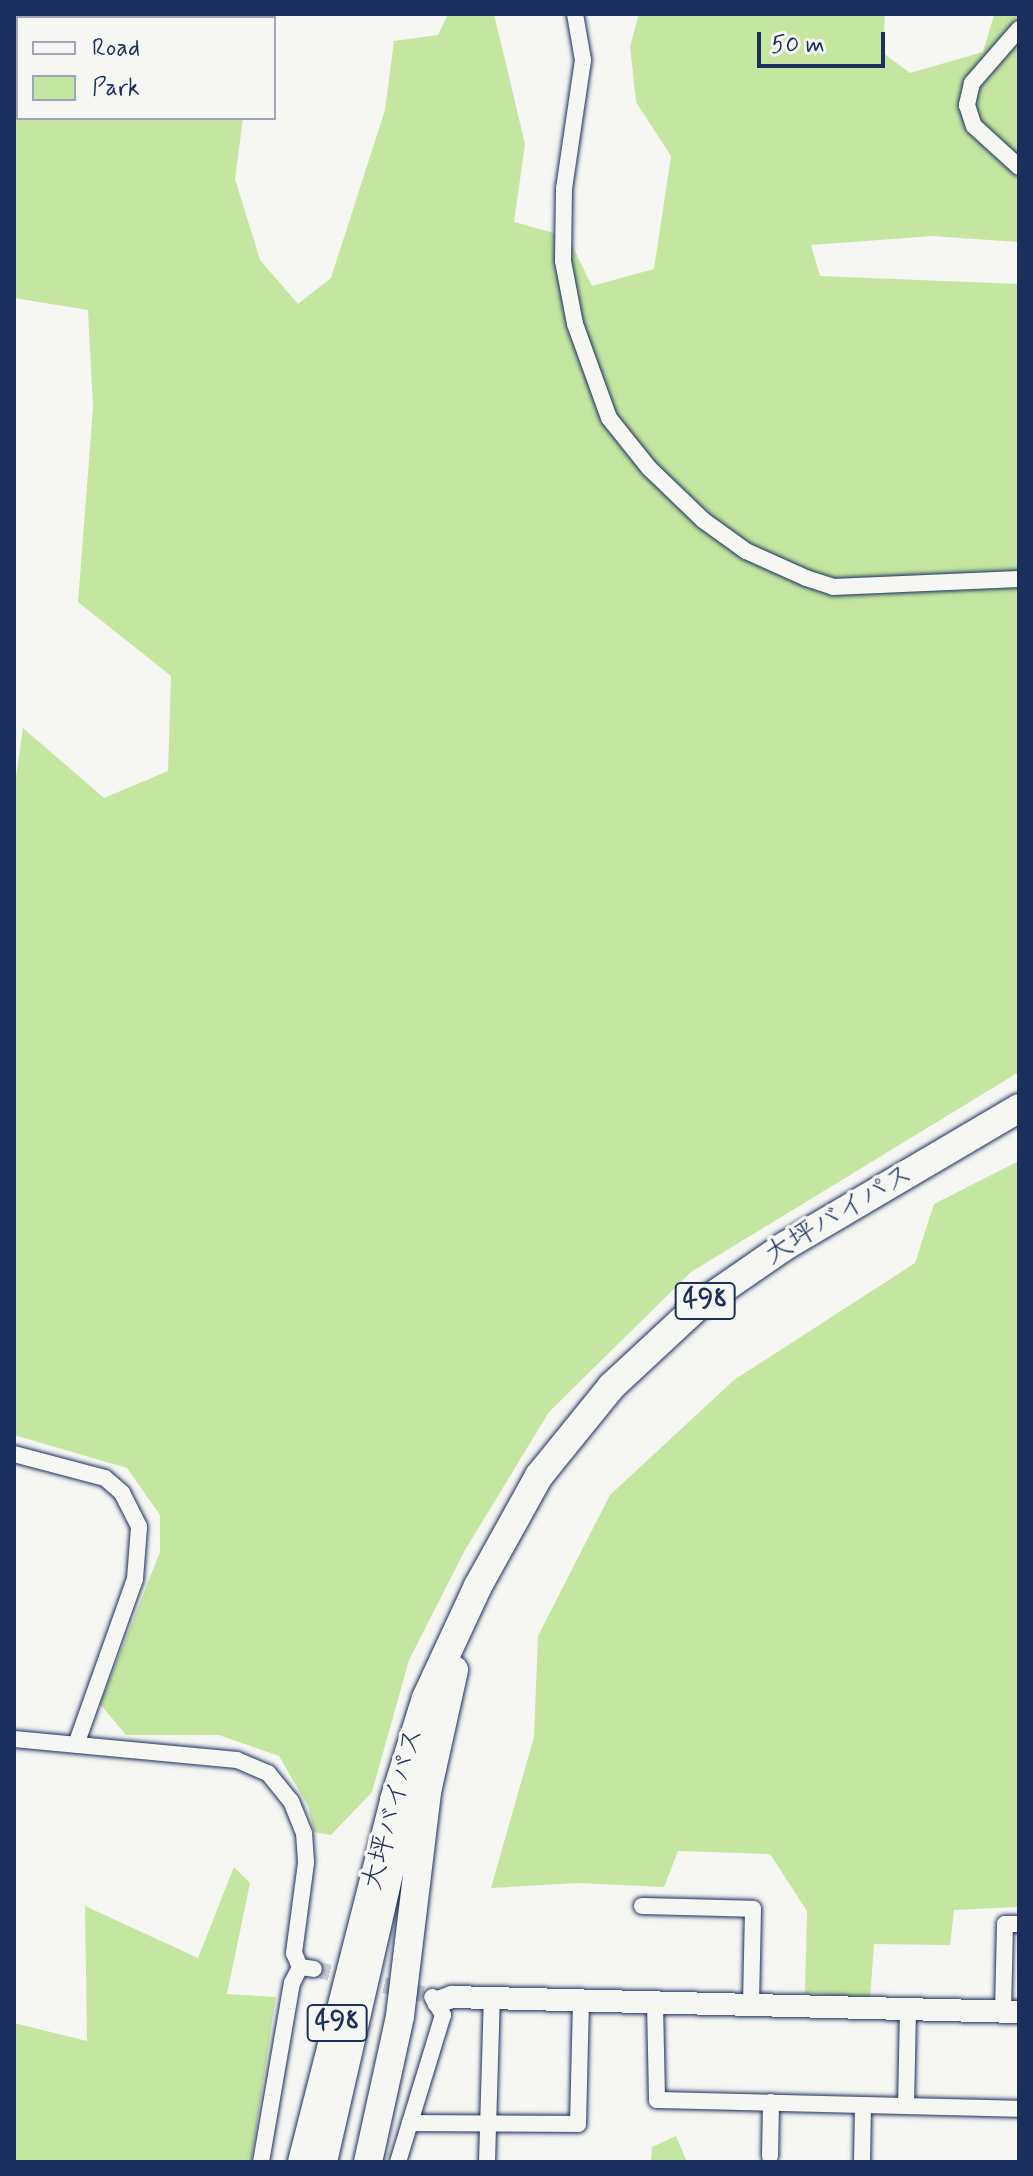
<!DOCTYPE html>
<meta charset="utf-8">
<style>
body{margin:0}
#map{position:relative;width:1033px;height:2176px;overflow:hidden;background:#f6f6f2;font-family:Mynerve,"Klee One",sans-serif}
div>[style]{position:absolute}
.green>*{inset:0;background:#c4e6a0}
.minor-tunnel>*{height:16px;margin-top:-8px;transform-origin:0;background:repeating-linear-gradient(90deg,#caced4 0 16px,transparent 0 24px)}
.roads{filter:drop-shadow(0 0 2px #1b2f5e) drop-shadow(0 0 2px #1b2f5e)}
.minor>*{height:16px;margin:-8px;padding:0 8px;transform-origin:8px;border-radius:8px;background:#f6f6f2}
.tertiary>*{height:22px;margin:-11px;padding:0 11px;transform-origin:11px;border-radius:11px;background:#f6f6f2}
.trunk>*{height:28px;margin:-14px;padding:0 14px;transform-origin:14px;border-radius:14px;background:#f6f6f2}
span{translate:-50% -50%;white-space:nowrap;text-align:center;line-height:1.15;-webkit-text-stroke:7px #f6f6f2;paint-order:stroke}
.shield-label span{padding:2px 6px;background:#f6f6f2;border:2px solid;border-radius:6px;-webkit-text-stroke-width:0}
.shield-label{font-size:26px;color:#1b2f5e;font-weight:700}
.street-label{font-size:28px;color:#1b2f5e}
.frame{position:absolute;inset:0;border:16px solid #1b2f5e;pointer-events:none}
.legend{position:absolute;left:16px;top:16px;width:260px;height:104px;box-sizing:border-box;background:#f6f6f2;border:2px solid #9ea6b7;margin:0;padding:10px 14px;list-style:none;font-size:24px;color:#1b2f5e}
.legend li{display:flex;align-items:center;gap:16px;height:40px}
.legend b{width:40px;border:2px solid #9ea6b7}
.scale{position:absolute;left:757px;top:32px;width:128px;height:36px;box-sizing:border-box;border:4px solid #1b2f5e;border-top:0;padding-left:10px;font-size:24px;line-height:28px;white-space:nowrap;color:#1b2f5e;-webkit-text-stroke:6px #f6f6f2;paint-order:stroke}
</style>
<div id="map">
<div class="green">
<i style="clip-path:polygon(14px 14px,199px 14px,18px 18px,18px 118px,243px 118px,235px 179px,260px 260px,298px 304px,331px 278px,385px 110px,394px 41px,438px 35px,448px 14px,494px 14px,525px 144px,514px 222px,568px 237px,592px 286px,654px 269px,671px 156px,636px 102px,630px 46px,639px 14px,885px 14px,883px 53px,910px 73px,983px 52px,994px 15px,1019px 14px,1019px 242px,932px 236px,811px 245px,820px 276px,1019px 284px,1019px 1072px,691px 1272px,549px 1412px,465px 1550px,409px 1660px,372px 1792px,331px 1835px,314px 1832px,308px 1806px,279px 1756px,219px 1735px,126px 1735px,100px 1704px,160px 1552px,160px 1515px,127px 1468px,14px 1435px,14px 791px,23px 728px,104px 798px,168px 771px,171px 676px,78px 602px,93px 408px,88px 310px,14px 298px)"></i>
<i style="clip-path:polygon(1019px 1161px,1019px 1907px,954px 1910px,950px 1945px,874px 1944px,870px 1999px,805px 1993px,807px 1911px,770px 1854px,678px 1851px,664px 1887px,577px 1883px,491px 1888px,534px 1737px,538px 1636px,610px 1495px,734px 1380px,915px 1263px,934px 1204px)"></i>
<i style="clip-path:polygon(234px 1867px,250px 1883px,227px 1994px,276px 1997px,251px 2162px,14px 2162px,14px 2023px,87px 2041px,85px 1906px,198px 1958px)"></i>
<i style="clip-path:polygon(676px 2136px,687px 2162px,651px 2162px,652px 2147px)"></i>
</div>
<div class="minor-tunnel">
<i style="left:314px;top:1969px;width:120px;rotate:13deg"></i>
</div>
<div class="roads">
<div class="minor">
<i style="left:575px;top:14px;width:47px;rotate:80.1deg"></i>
<i style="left:583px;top:60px;width:130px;rotate:98.4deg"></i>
<i style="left:564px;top:189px;width:72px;rotate:90.8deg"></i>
<i style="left:563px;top:261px;width:64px;rotate:79.2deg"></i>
<i style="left:575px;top:324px;width:100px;rotate:70.1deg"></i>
<i style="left:609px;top:418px;width:64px;rotate:51.3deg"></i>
<i style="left:649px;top:468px;width:75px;rotate:43.9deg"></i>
<i style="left:703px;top:520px;width:53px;rotate:35.8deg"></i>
<i style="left:746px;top:551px;width:66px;rotate:24.2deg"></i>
<i style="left:806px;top:578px;width:28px;rotate:18deg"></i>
<i style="left:833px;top:587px;width:186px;rotate:-2.5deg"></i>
<i style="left:1019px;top:29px;width:72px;rotate:131deg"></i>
<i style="left:972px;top:83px;width:23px;rotate:103deg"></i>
<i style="left:967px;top:105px;width:22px;rotate:72deg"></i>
<i style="left:974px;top:126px;width:61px;rotate:42.3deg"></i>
<i style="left:14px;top:1454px;width:94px;rotate:14.8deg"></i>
<i style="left:105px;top:1478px;width:23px;rotate:41deg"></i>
<i style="left:122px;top:1493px;width:38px;rotate:63deg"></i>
<i style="left:139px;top:1527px;width:52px;rotate:94.4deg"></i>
<i style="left:135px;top:1579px;width:176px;rotate:109.6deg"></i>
<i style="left:14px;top:1739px;width:224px;rotate:5.4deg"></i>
<i style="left:237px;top:1760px;width:34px;rotate:23deg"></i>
<i style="left:268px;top:1773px;width:36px;rotate:51deg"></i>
<i style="left:291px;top:1801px;width:35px;rotate:68deg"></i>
<i style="left:304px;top:1833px;width:30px;rotate:86deg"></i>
<i style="left:306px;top:1863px;width:91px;rotate:97.6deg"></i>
<i style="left:294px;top:1953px;width:15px;rotate:67deg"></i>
<i style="left:642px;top:1906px;width:111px;rotate:1.5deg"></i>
<i style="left:753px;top:1909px;width:96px;rotate:91.2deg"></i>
<i style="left:655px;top:2003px;width:97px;rotate:88.8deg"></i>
<i style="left:657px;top:2100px;width:362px;rotate:1.4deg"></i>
<i style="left:1003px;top:2012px;width:88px;rotate:-88.7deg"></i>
<i style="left:1005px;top:1924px;width:14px"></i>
<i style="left:906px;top:2106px;width:95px;rotate:-88.8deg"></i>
<i style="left:410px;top:2123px;width:168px;rotate:0.3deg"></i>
<i style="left:578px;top:2124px;width:123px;rotate:-88.6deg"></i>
<i style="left:770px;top:2156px;width:54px;rotate:-88.9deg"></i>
<i style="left:261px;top:2162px;width:182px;rotate:-80.2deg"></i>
<i style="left:292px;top:1983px;width:18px;rotate:-63deg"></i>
<i style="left:300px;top:1967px;width:14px;rotate:8deg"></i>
<i style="left:398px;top:2162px;width:154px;rotate:-73deg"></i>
<i style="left:443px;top:2015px;width:21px;rotate:-121deg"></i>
<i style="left:487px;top:2162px;width:164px;rotate:-88.3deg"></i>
<i style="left:862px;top:2162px;width:57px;rotate:-89deg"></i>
</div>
<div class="tertiary">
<i style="left:89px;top:18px;width:50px;rotate:-4.6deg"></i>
<i style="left:14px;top:24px;width:4px;rotate:-14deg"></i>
<i style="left:438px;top:2002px;width:15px;rotate:-20deg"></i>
<i style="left:452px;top:1997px;width:567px;rotate:1.52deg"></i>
<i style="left:326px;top:2162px;width:391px;rotate:-77.1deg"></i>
</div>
<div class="trunk">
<i style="left:302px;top:2162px;width:374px;rotate:-75.7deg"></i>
<i style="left:394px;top:1800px;width:107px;rotate:-72.6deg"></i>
<i style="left:426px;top:1698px;width:123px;rotate:-65.1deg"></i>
<i style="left:478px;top:1586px;width:126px;rotate:-61deg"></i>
<i style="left:539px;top:1476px;width:116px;rotate:-51deg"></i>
<i style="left:612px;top:1386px;width:117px;rotate:-42.9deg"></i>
<i style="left:698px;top:1306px;width:106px;rotate:-34.6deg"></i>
<i style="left:785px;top:1246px;width:272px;rotate:-30.5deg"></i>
<i style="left:368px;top:2162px;width:149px;rotate:-77.6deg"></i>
<i style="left:400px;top:2016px;width:226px;rotate:-83.1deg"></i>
<i style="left:427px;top:1792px;width:125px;rotate:-77.5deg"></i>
</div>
</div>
<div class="shield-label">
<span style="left:705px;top:1301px">498</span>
<span style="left:337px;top:2023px">498</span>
</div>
<div class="street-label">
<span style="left:839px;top:1215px;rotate:-31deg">大坪バイパス</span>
<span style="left:394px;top:1809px;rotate:-75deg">大坪バイパス</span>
</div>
<div class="frame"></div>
<ul class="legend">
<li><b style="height:10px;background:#f6f6f2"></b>Road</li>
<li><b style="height:22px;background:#c4e6a0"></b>Park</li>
</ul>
<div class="scale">50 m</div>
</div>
